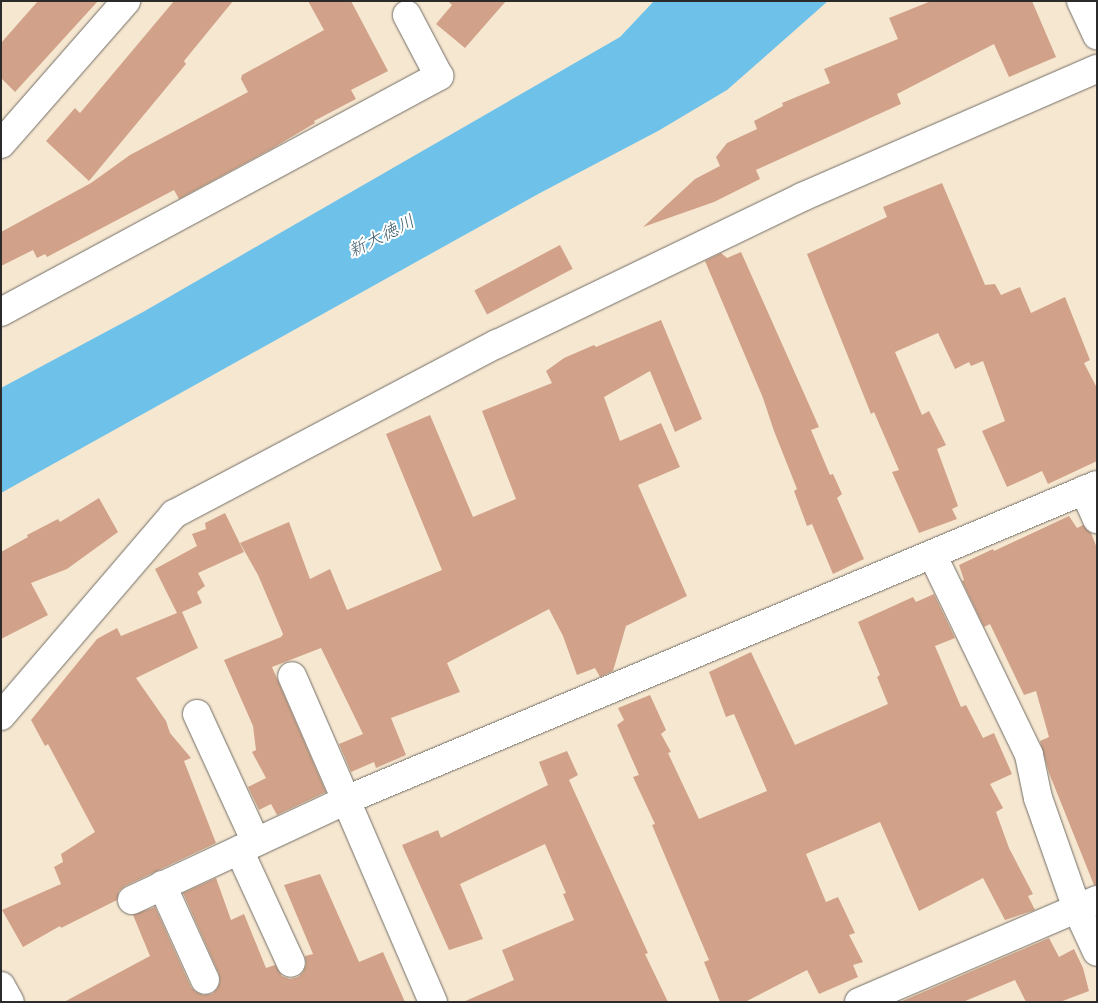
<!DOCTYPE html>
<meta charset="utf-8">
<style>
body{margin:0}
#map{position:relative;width:1098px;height:1003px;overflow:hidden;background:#f6e7d1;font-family:"Architects Daughter","Klee One",sans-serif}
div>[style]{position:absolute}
.water>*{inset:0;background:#6ec2ea}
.building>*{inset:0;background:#d1a289;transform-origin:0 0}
.roads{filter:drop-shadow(0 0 1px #726d65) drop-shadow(0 0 1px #726d65)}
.minor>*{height:28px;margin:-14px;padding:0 14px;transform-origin:14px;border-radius:14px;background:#fff}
span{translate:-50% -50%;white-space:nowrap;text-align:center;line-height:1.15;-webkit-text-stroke:4px #fff;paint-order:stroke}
.water-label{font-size:18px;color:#42606e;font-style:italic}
.frame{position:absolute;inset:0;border:2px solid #2b2b2b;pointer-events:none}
</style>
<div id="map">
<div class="water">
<i style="clip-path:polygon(654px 1px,828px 1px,727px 90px,658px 131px,540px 193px,1px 493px,1px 388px,143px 312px,620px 37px)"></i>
</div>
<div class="building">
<i style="clip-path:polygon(38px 1px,98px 1px,15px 92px,1px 78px,1px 43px)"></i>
<i style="clip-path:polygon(174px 1px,233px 1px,184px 61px,186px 64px,89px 181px,46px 141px,75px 108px,80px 113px)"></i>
<i style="clip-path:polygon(308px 1px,351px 1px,388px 71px,351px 90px,356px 99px,314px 121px,315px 123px,273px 148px,179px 199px,174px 190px,47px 257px,45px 254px,37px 258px,33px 250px,1px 266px,1px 232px,91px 183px,130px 155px,248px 92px,241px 79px,242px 75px,324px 30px)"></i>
<i style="clip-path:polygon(448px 1px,506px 1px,465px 48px,436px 24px,452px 5px)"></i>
<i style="clip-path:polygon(931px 1px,1032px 1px,1056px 57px,1009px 77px,994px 44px,897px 94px,901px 104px,756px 170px,760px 179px,714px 202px,643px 227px,695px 179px,720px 166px,716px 157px,727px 143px,757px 129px,754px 121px,783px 106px,782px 103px,830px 83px,824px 69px,898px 39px,889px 18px)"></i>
<i style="clip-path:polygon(942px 183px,985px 285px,995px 284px,1001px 295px,1020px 287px,1031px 313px,1065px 297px,1090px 360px,1084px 363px,1097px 388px,1097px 461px,1048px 484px,1042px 471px,1007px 487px,982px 431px,1005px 421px,983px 361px,971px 366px,969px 362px,955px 369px,938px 333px,895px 352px,922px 415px,929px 411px,946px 445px,937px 449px,958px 506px,952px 509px,957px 519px,919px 533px,892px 472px,899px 470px,874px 412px,871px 414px,807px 254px,887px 217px,883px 207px)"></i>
<i style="left:560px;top:245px;width:27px;height:97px;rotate:62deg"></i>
<i style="clip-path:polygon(741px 252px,819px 427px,811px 430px,830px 475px,833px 474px,842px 494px,837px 498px,864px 559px,833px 574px,812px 524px,807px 526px,794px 491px,797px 489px,774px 431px,763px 398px,705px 261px,721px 253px,727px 258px)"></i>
<i style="clip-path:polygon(661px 320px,702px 419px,675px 432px,650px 371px,604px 397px,620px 441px,661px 423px,680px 467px,638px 485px,687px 596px,626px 626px,613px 671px,600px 677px,595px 668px,577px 675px,563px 636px,549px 609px,447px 663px,460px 692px,391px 718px,406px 755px,376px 768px,374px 762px,351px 772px,339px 744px,363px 734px,321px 648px,272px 667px,326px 792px,277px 815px,271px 804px,259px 810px,248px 787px,266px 778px,252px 752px,256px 750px,253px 726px,224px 660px,281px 637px,283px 634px,258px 575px,240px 543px,289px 522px,310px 579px,330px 569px,347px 610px,442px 570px,386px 434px,430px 415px,473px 517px,516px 499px,482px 411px,552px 383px,546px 371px,564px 358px,594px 345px,596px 347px)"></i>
<i style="clip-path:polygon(99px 498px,118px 532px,67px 569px,31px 583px,48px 615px,1px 639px,1px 552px,28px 537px,27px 535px,58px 519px,60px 522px)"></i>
<i style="clip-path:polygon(225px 513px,244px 552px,198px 573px,205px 586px,197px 592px,202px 603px,182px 612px,198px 648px,136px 678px,166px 721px,170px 733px,191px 758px,184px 761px,216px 843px,125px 886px,119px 891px,117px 900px,61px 928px,60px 926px,23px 947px,2px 910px,61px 884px,54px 867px,63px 862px,61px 854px,95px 832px,48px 744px,45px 746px,31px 720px,97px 639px,117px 628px,121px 636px,177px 613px,155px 569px,197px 546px,192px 534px,206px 529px,205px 523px)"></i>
<i style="clip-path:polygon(1069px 516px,1077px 528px,1083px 525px,1091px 533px,1097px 548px,1097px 885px,1094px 885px,1049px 773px,1040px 741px,1049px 737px,1036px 691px,1024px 695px,990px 624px,984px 627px,962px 581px,964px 580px,959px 565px,993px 549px,994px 551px)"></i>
<i style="clip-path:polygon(934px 594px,955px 638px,935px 646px,961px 707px,966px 705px,983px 738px,994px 733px,1012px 774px,990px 784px,1003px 808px,996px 812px,1009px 848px,1033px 894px,1028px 896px,1035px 910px,1005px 920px,983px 878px,919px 911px,880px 822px,806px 854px,826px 902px,838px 897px,855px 933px,849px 935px,863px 962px,853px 965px,858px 977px,819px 994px,807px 970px,745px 1002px,720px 1002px,704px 962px,709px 960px,652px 825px,655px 824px,633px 777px,639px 775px,617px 725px,624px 720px,618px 708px,650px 695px,666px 730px,661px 734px,671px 752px,668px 753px,699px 819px,767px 791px,734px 714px,726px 717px,709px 672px,751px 652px,795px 745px,888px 704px,877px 677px,880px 675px,858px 622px,913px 597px,916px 602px)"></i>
<i style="clip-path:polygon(567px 751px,578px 775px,569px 780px,648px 953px,645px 954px,668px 1002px,463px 1002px,514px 980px,502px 950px,574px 920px,563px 894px,566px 893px,545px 844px,460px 884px,483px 939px,449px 950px,402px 845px,438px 830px,441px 838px,548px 785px,539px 762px)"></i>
<i style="clip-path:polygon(320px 874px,359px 962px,383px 952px,405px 1002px,64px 1002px,150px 956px,133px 915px,155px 907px,191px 987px,196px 992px,203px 995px,212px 994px,217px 989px,220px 982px,219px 974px,183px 893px,216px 878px,231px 920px,244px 914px,266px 968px,275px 965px,282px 976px,290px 979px,298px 977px,303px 972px,306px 965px,305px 956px,313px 954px,284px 885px)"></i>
<i style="clip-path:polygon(1049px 938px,1059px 957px,1074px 949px,1083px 968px,1089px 991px,1060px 1002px,1026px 1002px,1015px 980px,963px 1002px,900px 1002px)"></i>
</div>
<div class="roads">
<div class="minor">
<i style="left:1081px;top:1px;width:38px;rotate:65deg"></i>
<i style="left:1px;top:144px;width:190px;rotate:-48.8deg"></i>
<i style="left:1px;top:312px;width:498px;rotate:-28.3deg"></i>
<i style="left:439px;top:76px;width:69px;rotate:-117.7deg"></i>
<i style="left:1084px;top:490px;width:32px;rotate:66deg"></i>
<i style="left:932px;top:554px;width:223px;rotate:64.2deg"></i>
<i style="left:1029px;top:755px;width:44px;rotate:78.2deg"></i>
<i style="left:1038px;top:798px;width:118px;rotate:70.6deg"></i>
<i style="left:1077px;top:909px;width:47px;rotate:65.1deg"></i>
<i style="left:197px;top:714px;width:141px;rotate:65.3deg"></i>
<i style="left:1px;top:716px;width:266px;rotate:-49.4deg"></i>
<i style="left:174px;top:514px;width:365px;rotate:-27.8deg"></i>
<i style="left:497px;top:344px;width:339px;rotate:-25.7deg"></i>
<i style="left:802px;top:197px;width:322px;rotate:-23.5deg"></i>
<i style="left:239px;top:850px;width:124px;rotate:65.3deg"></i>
<i style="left:162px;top:885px;width:104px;rotate:65.6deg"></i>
<i style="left:132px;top:900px;width:236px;rotate:-25deg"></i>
<i style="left:346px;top:800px;width:135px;rotate:-113.5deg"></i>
<i style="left:1px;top:986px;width:18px;rotate:61deg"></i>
<i style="left:433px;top:1002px;width:220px;rotate:-113.3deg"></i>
<i style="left:346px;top:800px;width:814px;rotate:-22.76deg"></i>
<i style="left:859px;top:1002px;width:259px;rotate:-23.2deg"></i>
</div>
</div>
<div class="water-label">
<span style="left:382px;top:237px;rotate:-27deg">新大徳川</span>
</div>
<div class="frame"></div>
</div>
